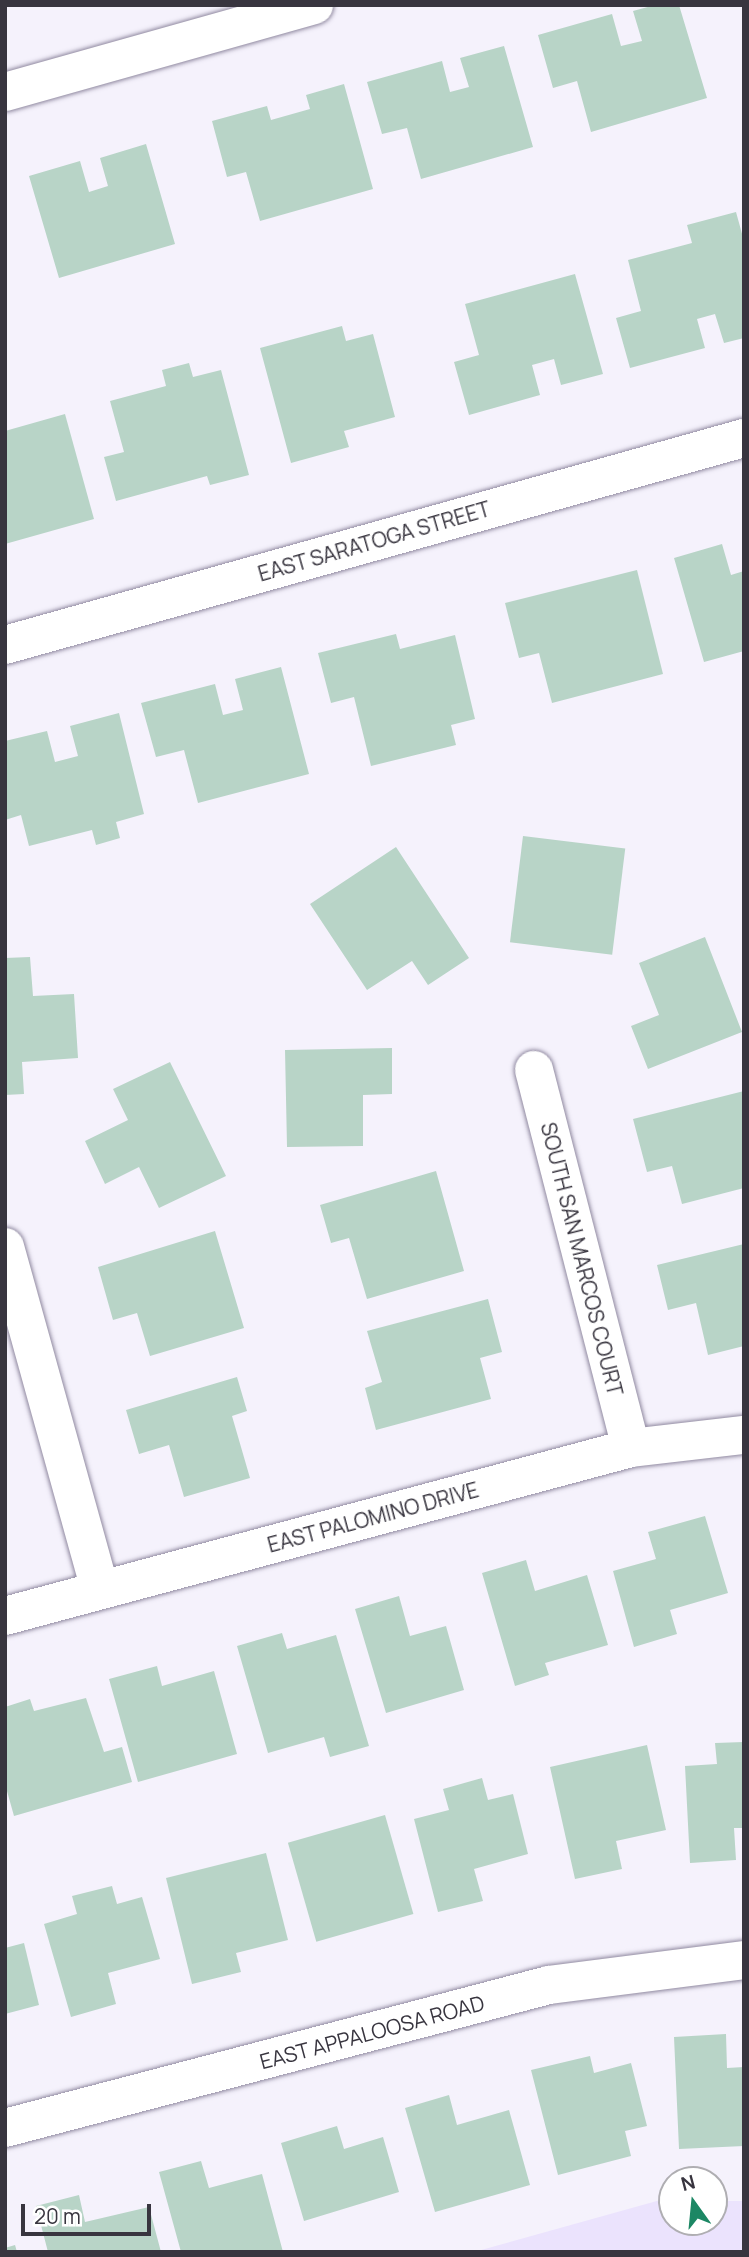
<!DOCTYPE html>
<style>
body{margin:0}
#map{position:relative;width:749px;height:2257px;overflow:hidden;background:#f5f2fc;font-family:Manrope,sans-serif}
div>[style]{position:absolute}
.built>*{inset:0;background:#ebe3fd}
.building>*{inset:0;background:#b8d4c7;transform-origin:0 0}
.roads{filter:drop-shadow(0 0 2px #918aa1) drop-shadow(0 0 2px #918aa1)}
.minor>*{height:38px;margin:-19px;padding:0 19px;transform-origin:19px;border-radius:19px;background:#fff}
span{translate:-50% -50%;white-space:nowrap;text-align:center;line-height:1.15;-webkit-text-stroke:6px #fff;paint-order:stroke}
.street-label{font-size:21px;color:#38353f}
.frame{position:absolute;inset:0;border:7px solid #38353f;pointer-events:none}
.north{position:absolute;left:658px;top:2166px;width:70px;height:70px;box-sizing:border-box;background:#fff;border:2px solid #afaeb2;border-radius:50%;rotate:345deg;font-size:19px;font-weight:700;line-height:28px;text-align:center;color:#38353f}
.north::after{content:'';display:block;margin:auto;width:24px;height:32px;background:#1c8764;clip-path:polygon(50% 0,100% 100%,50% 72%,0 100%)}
.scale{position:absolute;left:21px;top:2204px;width:130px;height:32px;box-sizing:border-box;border:4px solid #38353f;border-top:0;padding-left:9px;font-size:21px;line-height:24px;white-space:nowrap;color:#38353f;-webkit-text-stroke:5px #fff;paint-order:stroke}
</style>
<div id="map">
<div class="built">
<i style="clip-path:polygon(664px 2199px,672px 2199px,672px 2222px,714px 2222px,714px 2201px,744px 2201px,744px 2252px,474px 2252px)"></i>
</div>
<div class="building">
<i style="clip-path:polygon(655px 5px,679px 5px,707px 98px,591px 132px,577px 81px,553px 88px,538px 35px,612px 14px,621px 46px,642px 41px,633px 11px)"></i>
<i style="clip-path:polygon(504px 46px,533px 147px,421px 179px,407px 128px,382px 134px,367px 82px,442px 61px,450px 92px,469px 87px,460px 58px)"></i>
<i style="clip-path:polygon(344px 84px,373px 189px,260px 221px,246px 172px,227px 177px,212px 121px,267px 106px,271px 120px,310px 109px,306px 95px)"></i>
<i style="clip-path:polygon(146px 144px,175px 244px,59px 278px,29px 176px,80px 161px,89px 192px,108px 186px,100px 158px)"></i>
<i style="clip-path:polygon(736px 212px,744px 241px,744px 338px,724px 343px,715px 314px,697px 319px,705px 348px,630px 368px,616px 318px,641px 311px,628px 260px,692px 243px,687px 225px)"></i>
<i style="clip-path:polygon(575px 274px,603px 374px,561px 385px,554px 359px,532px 365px,540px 395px,469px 415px,454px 362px,479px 355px,465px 304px)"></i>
<i style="clip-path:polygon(342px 326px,346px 341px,373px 334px,395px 417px,344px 431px,349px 447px,291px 463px,260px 348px)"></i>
<i style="clip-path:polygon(189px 363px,193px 377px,221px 370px,249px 475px,210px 485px,207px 476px,116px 501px,104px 457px,124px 452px,110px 401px,166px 386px,162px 370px)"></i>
<i style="clip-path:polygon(65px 414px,94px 519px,5px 544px,5px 431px)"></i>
<i style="clip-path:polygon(722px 544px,731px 575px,744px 571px,744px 651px,704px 662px,674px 558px)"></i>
<i style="clip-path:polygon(637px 570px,663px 674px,552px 703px,539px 653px,519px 658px,505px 603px)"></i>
<i style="clip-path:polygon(396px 634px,400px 649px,455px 635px,475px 719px,451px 725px,456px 745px,371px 766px,354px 697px,331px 703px,318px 653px)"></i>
<i style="clip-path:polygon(281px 667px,309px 774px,198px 803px,184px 750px,156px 757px,141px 703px,215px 684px,223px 715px,243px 710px,235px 679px)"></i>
<i style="clip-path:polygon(119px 713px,144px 814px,116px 822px,120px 838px,96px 845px,92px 830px,29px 846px,21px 815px,5px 820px,5px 741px,47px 731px,55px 762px,78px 756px,70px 726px)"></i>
<i style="left:523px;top:836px;width:103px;height:107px;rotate:7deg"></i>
<i style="clip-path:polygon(396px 847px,469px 958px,428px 985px,412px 961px,367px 990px,310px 904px)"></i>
<i style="clip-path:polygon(705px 937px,742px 1032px,648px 1069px,631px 1026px,659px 1015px,639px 963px)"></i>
<i style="clip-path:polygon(30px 957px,33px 996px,74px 994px,78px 1058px,22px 1062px,24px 1094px,5px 1095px,5px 958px)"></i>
<i style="clip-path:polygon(392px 1048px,392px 1094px,363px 1095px,363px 1146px,287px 1147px,285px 1050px)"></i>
<i style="clip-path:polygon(170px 1062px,226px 1176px,159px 1208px,139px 1167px,105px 1184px,85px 1141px,128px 1120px,113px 1089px)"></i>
<i style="clip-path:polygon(744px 1091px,744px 1188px,682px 1204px,672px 1166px,647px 1172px,633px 1119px)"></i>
<i style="clip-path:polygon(436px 1171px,464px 1271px,367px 1299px,349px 1238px,331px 1243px,320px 1205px)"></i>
<i style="clip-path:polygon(215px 1231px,244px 1328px,150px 1356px,137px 1313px,113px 1320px,98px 1267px)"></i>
<i style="clip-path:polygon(744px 1244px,744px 1346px,708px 1355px,696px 1303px,668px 1310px,657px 1265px)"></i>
<i style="clip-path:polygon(488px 1299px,502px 1352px,480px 1358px,491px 1399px,376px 1430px,365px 1388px,382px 1382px,367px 1331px)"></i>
<i style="clip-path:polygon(237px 1377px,247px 1411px,232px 1416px,250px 1478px,184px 1497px,169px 1445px,139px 1454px,126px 1410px)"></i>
<i style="clip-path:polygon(705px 1516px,728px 1593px,670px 1610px,677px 1634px,634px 1647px,613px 1571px,656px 1559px,648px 1532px)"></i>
<i style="clip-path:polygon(526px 1560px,535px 1591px,587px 1575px,608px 1645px,545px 1663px,549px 1675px,515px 1686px,482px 1573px)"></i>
<i style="clip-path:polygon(399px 1596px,410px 1636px,446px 1626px,464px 1690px,386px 1713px,355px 1609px)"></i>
<i style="clip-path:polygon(282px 1633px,287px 1649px,336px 1635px,369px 1746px,330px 1757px,324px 1737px,268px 1753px,237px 1646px)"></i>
<i style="clip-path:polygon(157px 1666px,162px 1686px,214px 1671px,237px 1754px,138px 1782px,109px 1679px)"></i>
<i style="clip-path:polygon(86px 1698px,104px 1752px,122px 1747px,132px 1782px,14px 1816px,5px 1784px,5px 1707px,30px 1699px,34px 1711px)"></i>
<i style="clip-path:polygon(744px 1742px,744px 1828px,734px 1828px,736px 1860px,690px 1863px,685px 1766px,717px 1764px,715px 1743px)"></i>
<i style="clip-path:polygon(647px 1745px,666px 1830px,616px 1841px,622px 1869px,575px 1879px,550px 1767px)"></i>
<i style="clip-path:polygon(482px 1778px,488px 1800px,513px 1794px,528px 1854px,474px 1869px,483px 1901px,438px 1912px,414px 1819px,449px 1810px,443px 1789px)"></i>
<i style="left:385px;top:1815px;width:103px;height:101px;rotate:74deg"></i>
<i style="clip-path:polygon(266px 1853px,288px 1940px,236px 1953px,241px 1972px,192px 1984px,166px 1878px)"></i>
<i style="clip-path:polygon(112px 1886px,117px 1904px,142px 1897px,160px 1959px,108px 1973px,116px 2004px,71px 2017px,44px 1924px,77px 1914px,72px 1896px)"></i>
<i style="clip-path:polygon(24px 1943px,39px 2005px,5px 2014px,5px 1948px)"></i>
<i style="clip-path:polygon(726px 2034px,727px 2068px,744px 2067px,744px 2146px,679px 2149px,674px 2037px)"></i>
<i style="clip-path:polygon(590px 2056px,594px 2073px,631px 2063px,647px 2126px,625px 2131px,631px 2156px,558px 2175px,531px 2070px)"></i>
<i style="clip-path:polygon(449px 2095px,457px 2125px,509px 2110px,530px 2185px,435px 2212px,405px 2108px)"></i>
<i style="clip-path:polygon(337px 2126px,344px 2149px,383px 2137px,399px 2192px,304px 2221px,281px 2143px)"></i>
<i style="clip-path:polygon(201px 2161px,209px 2188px,262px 2174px,283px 2252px,181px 2252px,159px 2172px)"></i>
<i style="clip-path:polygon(79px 2195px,85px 2222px,149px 2207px,161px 2252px,48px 2252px,36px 2206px)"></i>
<i style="clip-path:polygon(15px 2245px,17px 2252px,5px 2252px,5px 2248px)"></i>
</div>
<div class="roads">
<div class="minor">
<i style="left:5px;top:92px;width:321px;rotate:-15.7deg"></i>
<i style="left:5px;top:645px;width:767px;rotate:-15.65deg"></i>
<i style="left:534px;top:1070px;width:390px;rotate:75.6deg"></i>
<i style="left:5px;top:1247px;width:355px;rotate:74.5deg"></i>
<i style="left:5px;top:1616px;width:648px;rotate:-15.02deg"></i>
<i style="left:631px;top:1448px;width:114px;rotate:-6.6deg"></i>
<i style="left:5px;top:2128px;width:562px;rotate:-14.73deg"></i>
<i style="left:549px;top:1985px;width:197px;rotate:-7.3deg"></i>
</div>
</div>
<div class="street-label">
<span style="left:374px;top:541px;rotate:-16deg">EAST SARATOGA STREET</span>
<span style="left:582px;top:1259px;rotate:76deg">SOUTH SAN MARCOS COURT</span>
<span style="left:373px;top:1517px;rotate:-15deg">EAST PALOMINO DRIVE</span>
<span style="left:372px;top:2032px;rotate:-15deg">EAST APPALOOSA ROAD</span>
</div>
<div class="frame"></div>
<div class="north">N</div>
<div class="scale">20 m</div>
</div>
